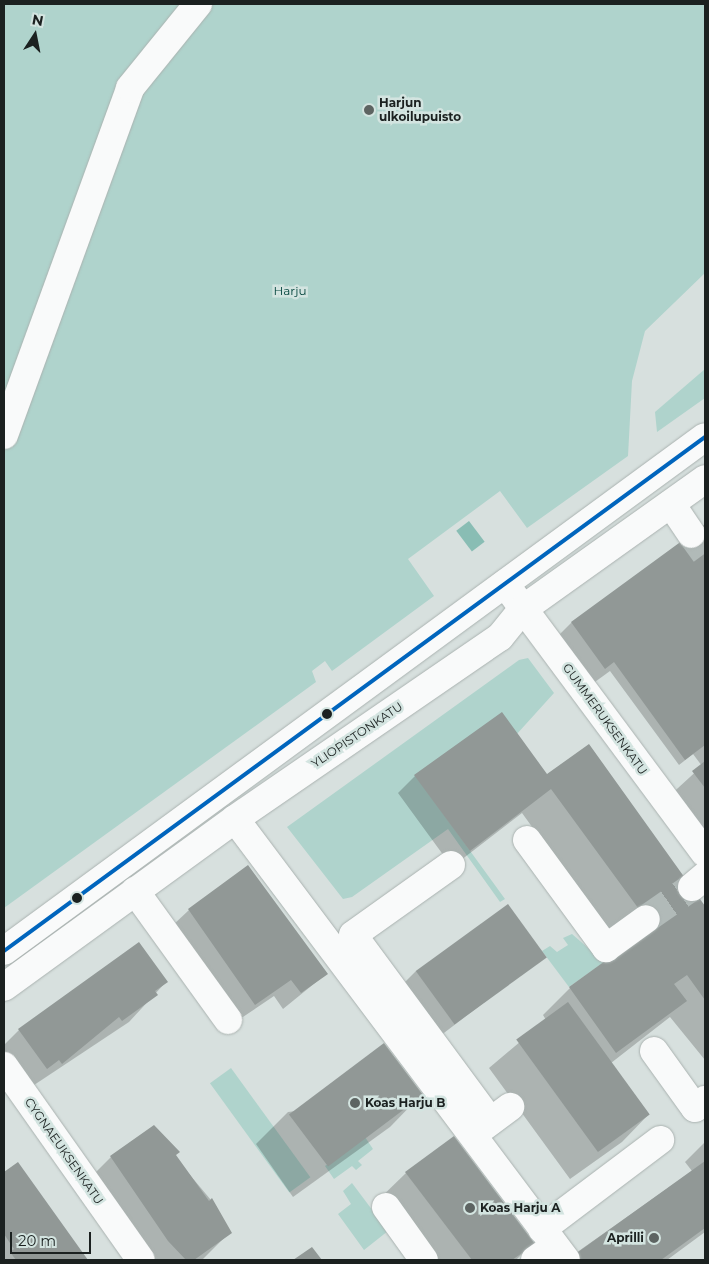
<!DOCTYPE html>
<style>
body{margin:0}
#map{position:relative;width:709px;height:1264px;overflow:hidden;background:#d7e0de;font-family:Montserrat,sans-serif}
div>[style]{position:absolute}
.green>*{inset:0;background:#afd3cc;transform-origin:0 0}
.water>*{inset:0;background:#89bdb4;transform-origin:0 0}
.shadow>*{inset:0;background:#0003}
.building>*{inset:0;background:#919896;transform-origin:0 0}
.minor-tunnel>*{height:28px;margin-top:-14px;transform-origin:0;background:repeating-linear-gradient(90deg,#b1bab8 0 28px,transparent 0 42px)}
.roads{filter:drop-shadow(0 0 1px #aab2b0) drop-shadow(0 0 1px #aab2b0)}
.minor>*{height:28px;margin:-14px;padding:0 14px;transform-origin:14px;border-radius:14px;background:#f9fafa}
.major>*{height:28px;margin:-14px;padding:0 14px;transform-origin:14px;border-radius:14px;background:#f9fafa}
.bus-1>*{height:4px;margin:-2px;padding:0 2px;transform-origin:2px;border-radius:2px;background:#0065bd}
.dots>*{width:14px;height:14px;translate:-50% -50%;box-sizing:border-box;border:2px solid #d3e4e0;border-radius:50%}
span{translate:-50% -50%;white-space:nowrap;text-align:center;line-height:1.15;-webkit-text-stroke:5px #d3e4e0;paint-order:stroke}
.poi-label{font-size:12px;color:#1b2120;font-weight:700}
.left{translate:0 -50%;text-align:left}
.right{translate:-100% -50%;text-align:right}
.park-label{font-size:12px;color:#00433b}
.street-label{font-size:12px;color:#1b2120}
.frame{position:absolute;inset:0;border:5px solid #1b2120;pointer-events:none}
.north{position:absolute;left:10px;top:10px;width:50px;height:50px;-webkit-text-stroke:4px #d3e4e0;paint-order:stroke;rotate:11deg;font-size:14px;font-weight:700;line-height:20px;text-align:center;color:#1b2120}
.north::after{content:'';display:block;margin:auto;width:18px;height:22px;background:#1b2120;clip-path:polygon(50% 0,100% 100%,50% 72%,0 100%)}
.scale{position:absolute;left:10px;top:1232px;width:81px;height:22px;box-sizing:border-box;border:2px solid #1b2120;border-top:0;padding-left:6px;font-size:15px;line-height:18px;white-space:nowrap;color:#1b2120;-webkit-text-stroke:4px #d3e4e0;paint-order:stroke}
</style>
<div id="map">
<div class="green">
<i style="clip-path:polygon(4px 4px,705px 4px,705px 273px,645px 331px,632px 381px,628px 456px,527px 528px,500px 491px,408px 559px,434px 596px,332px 671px,325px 661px,312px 671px,316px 682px,4px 908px)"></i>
<i style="clip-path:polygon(705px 369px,705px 398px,657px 432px,655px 412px)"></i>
<i style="clip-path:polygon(528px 658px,554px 693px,516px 735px,415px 775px,505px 899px,500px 902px,448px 829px,352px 897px,343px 899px,287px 827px,519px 660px)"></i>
<i style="clip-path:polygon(572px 934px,604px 962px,569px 987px,542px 951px,550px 946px,557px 952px,568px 945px,563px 938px)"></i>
<i style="left:231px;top:1068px;width:135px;height:26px;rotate:54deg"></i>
<i style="clip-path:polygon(365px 1137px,373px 1149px,358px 1161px,362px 1165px,356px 1170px,352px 1166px,334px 1179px,325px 1166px)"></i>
<i style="clip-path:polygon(352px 1183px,388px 1231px,364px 1250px,338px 1214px,351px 1204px,343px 1191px)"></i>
</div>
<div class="water">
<i style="left:469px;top:521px;width:26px;height:16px;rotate:53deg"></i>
</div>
<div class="shadow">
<i style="clip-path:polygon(705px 526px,705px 839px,666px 799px,702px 766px,693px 754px,679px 765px,610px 671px,577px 695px,544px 650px,571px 623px)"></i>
<i style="clip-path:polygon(589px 745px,705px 908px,705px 1060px,670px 1017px,611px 1063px,649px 1114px,622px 1142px,570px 1179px,489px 1068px,546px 1020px,543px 1015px,570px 988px,622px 951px,522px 813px,452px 867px,398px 793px,415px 776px,547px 776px)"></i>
<i style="clip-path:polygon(189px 910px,326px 974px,283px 1009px,274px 996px,237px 1021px,172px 926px)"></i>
<i style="clip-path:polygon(545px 956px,436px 1039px,399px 988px,416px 971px)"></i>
<i style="clip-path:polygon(166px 982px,129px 1022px,19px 1095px,4px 1074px,4px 1045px,19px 1030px)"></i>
<i style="clip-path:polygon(421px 1095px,390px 1127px,293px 1197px,256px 1144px,288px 1112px)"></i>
<i style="clip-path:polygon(705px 1142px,705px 1232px,667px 1260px,566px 1260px,692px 1171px,685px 1162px)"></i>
<i style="clip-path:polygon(174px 1156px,216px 1206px,230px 1232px,202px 1260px,139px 1260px,84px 1184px,111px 1157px)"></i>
<i style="clip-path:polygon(18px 1164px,87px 1260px,4px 1260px,4px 1174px)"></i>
<i style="clip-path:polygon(406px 1173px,533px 1243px,516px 1260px,417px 1260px,374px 1204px)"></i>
</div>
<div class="building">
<i style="clip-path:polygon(705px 524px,705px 745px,685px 760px,614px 662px,605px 669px,571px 622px)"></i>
<i style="clip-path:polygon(502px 712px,547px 774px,589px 744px,705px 906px,705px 1000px,687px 975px,674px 984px,687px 1001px,616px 1053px,569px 987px,652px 927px,551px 789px,470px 851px,414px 775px)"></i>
<i style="clip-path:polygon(705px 761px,705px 788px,692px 771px)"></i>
<i style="clip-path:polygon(248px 865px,328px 974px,301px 993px,291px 980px,255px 1005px,188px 909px)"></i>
<i style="left:508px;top:904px;width:66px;height:114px;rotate:54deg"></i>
<i style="clip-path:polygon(139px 942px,168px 982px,155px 991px,158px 995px,122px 1021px,119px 1017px,62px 1064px,59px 1060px,47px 1069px,18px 1029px)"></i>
<i style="left:568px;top:1002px;width:139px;height:64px;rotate:54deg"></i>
<i style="left:384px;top:1043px;width:65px;height:119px;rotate:53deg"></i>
<i style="clip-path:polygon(154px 1125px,180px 1152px,176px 1155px,209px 1201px,212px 1198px,232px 1233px,194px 1260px,186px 1260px,168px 1241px,110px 1156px)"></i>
<i style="clip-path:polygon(454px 1136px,535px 1244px,512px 1260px,472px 1260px,405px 1172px)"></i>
<i style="clip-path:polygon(705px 1161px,705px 1228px,661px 1260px,567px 1260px)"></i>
<i style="clip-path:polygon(18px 1162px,88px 1260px,16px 1260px,10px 1252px,14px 1249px,4px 1234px,4px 1172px)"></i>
<i style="clip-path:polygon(312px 1247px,322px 1260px,293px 1260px)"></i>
</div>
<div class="minor-tunnel">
<i style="left:691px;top:534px;width:24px;rotate:54deg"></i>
<i style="left:646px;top:919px;width:56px;rotate:-34.8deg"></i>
</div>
<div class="roads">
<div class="minor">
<i style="left:4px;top:435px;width:369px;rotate:-70deg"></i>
<i style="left:130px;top:88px;width:108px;rotate:-51deg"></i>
<i style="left:671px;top:504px;width:36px;rotate:56deg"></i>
<i style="left:505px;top:584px;width:335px;rotate:53.4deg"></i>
<i style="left:235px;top:819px;width:551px;rotate:53.11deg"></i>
<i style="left:527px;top:840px;width:134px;rotate:53.8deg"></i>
<i style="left:606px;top:948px;width:49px;rotate:-35.9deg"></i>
<i style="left:451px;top:865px;width:120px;rotate:144.5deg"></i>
<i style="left:353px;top:935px;width:231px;rotate:53.6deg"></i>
<i style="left:692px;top:887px;width:17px;rotate:-40deg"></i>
<i style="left:135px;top:891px;width:159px;rotate:54.2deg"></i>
<i style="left:654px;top:1051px;width:70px;rotate:54.3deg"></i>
<i style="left:695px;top:1108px;width:13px;rotate:-39deg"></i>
<i style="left:4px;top:1066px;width:237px;rotate:54.8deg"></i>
<i style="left:475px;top:1133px;width:44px;rotate:-36.6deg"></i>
<i style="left:386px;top:1207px;width:65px;rotate:54.4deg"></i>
<i style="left:542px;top:1229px;width:148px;rotate:-37deg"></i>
<i style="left:535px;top:1260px;width:24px;rotate:-35deg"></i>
</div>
<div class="major">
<i style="left:4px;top:951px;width:869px;rotate:-36.25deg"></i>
<i style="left:4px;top:987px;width:286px;rotate:-36deg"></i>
<i style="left:235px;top:819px;width:321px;rotate:-34.5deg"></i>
<i style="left:500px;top:637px;width:36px;rotate:-51deg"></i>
<i style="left:523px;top:609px;width:224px;rotate:-35.5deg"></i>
</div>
</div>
<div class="bus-1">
<i style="left:4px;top:951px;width:869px;rotate:-36.25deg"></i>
</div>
<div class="dots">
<i style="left:369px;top:110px;background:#5d6462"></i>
<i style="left:327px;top:714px;background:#1b2120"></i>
<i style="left:77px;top:898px;background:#1b2120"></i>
<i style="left:355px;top:1103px;background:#5d6462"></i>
<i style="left:470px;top:1208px;background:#5d6462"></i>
<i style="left:654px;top:1238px;background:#5d6462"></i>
</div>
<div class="poi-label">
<span class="left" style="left:379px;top:110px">Harjun<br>ulkoilupuisto</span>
<span class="left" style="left:365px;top:1103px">Koas Harju B</span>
<span class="left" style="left:480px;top:1208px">Koas Harju A</span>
<span class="right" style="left:644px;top:1238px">Aprilli</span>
</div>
<div class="park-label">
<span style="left:290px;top:291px">Harju</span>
</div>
<div class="street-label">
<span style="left:605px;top:719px;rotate:54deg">GUMMERUKSENKATU</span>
<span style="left:357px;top:735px;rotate:-34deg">YLIOPISTONKATU</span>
<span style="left:64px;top:1151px;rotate:55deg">CYGNAEUKSENKATU</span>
</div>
<div class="frame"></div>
<div class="north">N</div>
<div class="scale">20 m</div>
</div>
